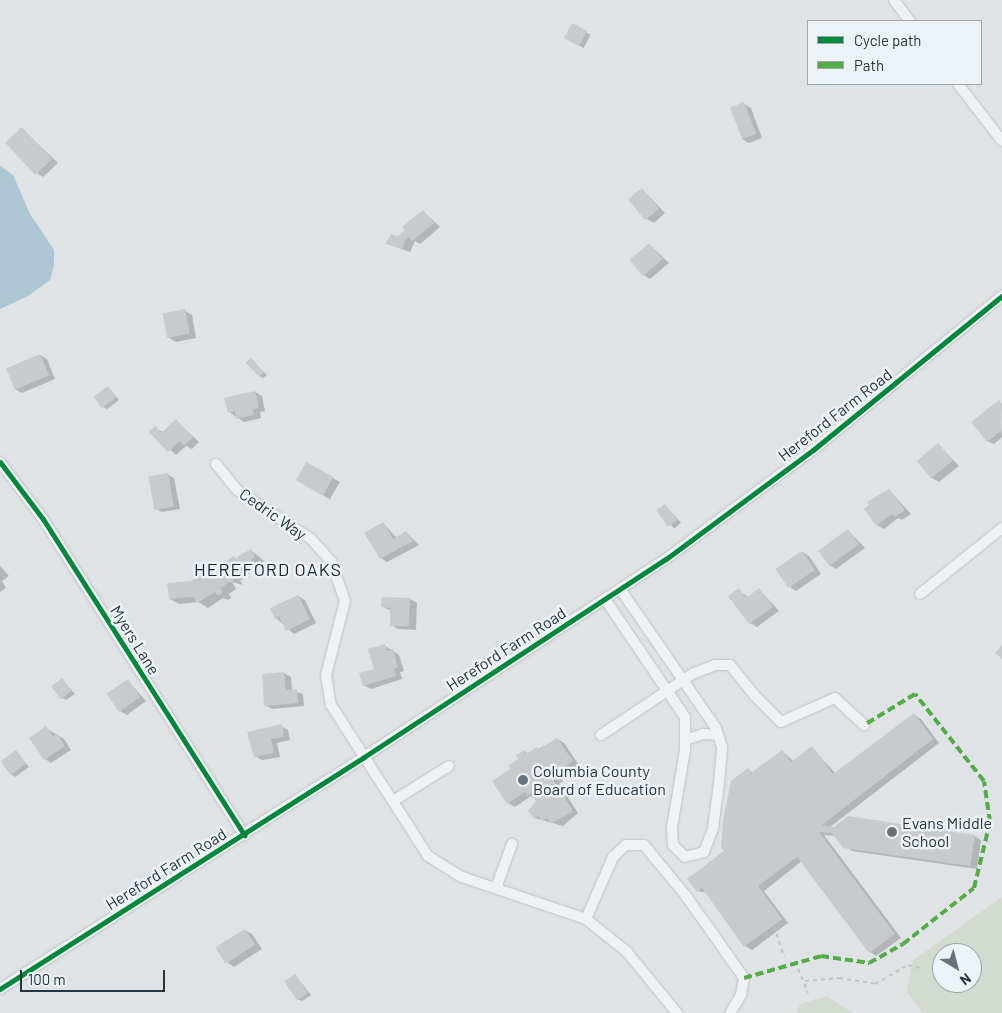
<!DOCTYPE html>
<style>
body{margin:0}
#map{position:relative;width:1002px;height:1013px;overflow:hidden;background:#e0e3e5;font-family:Barlow,sans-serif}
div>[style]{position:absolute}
.green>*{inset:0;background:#d3dad0}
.water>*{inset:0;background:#acc7d3}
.shadow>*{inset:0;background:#0003;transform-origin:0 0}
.building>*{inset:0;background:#c8cbcd;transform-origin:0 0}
.path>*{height:2px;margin-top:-1px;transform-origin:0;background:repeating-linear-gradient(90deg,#bfc3c5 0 4px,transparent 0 8px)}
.roads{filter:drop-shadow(0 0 1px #bec1c3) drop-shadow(0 0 1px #bec1c3)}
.minor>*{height:10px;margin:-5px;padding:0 5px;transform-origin:5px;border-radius:5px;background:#eff1f2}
.quiet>*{height:4px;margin-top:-2px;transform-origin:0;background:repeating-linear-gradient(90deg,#53ac46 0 8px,transparent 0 12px)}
.cycleway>*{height:5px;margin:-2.5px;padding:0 2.5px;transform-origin:2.5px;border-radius:2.5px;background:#00873e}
.dots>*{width:14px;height:14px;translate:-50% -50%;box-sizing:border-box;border:2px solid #edf2f6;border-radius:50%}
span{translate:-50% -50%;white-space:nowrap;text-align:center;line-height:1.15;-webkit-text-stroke:5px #edf2f6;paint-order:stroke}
.street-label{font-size:16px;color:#263540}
.poi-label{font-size:16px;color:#263540}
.left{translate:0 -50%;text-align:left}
.neighbourhood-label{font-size:18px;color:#182630;letter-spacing:1px}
.legend{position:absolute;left:807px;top:20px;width:175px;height:65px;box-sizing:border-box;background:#edf2f6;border:1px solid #9da6ad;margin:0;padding:6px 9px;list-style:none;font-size:15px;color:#263540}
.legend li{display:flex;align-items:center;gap:10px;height:25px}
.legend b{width:25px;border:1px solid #9da6ad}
.north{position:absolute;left:932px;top:943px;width:50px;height:50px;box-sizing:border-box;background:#edf2f6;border:1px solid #9da6ad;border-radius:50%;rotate:143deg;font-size:14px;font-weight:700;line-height:20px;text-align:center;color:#263540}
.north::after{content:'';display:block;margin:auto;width:18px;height:22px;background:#67727a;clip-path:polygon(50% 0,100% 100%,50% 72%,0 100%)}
.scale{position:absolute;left:20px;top:970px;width:145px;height:22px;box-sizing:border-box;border:2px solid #263540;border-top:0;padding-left:6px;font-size:15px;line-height:18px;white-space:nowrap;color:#263540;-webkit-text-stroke:4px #edf2f6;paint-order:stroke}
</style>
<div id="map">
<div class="green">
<i style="clip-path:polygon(evenodd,1002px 897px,1002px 1013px,922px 1013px,907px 992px,912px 961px,1002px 897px,942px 953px,972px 953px,972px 983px,942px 983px,942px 953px)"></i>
<i style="clip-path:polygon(827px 996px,853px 1013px,797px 1013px,800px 1004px)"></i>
</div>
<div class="water">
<i style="clip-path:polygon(0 166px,13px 175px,30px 214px,54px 250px,54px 266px,50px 280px,28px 296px,0 309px)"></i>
</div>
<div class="shadow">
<i style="left:572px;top:25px;width:21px;height:15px;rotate:28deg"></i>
<i style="clip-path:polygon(744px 104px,751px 108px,762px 138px,749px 143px,742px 139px)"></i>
<i style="clip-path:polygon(22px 129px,58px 163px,43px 177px,37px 173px)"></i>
<i style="clip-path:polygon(642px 189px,665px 213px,654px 223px,647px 219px)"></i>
<i style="clip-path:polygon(423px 211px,440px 227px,420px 244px,415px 241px,410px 252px,387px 244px,399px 237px)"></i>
<i style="clip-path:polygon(649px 244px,669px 263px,650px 279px,644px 275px)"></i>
<i style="clip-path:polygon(185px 311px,192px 315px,196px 338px,176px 342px,169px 338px)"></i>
<i style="clip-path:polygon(40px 355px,47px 359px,55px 379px,22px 393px,15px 389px)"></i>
<i style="clip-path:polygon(251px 360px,267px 375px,263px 378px,259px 376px)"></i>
<i style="clip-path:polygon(108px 387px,119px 400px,107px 409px,102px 406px)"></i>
<i style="clip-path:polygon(255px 392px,262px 396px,265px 411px,260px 412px,261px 418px,244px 422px,229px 412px)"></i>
<i style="clip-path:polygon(999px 402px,1002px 437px,994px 444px,987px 441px)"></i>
<i style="clip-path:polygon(176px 421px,199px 442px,192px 449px,186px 446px,176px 455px,151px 432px,155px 428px,163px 432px)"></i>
<i style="clip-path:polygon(938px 444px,959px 466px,939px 482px,932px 478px)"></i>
<i style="left:307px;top:463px;width:38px;height:20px;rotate:30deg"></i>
<i style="clip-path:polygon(167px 474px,174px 478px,180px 509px,162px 512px,155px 508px)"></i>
<i style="clip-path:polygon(890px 491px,911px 514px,902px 520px,898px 518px,884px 529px,877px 525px,868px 502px)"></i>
<i style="left:665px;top:505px;width:24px;height:9px;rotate:48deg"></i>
<i style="clip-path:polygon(383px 523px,397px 538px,406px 532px,419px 545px,387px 562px,381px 558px)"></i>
<i style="clip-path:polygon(848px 530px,865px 548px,836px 569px,829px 565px)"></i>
<i style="clip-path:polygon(251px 550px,264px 561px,240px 581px,243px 585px,232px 582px,236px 589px,229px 594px,231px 598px,228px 600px,223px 598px,208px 608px,198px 602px,179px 604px,170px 599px,212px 568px,224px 576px,233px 570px,234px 558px,239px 560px)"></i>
<i style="clip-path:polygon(802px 552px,809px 556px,821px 574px,796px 591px,790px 587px)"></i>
<i style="clip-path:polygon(0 566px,9px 576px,2px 581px,6px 588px,0 592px)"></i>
<i style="clip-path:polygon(739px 590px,749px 598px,760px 590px,779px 611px,757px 627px,750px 623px)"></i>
<i style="clip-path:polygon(298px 596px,305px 600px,316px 623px,294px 634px,276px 618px)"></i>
<i style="clip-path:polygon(383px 598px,410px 599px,417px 603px,416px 630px,398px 629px,391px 625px,391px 611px,383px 607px)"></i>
<i style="clip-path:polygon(384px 645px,399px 655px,404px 671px,400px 672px,402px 679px,371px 689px,364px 685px,375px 670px)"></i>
<i style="clip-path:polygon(284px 673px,291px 677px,292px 691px,303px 694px,304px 706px,272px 709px,265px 705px)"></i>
<i style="clip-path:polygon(62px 679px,75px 694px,66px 700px,62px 698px)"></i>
<i style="clip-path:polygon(128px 681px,146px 701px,127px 715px,120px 711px)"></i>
<i style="clip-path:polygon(914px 715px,921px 719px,939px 743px,830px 827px,974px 836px,981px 840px,977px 869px,852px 851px,836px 836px,824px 835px,901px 938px,876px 956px,870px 952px,802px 861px,764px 891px,788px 923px,752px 950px,745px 946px,707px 893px,698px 891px,726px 852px,748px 769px,753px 773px,782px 751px,793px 761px,812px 748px,836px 774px)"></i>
<i style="clip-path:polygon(281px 726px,288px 730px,290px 740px,277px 743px,280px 757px,262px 760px,255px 756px)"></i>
<i style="clip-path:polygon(46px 728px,64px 739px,71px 750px,51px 763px,45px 759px)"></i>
<i style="clip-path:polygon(557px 739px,564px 743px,579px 765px,561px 777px,563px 781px,559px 784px,578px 813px,563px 826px,535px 818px,530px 811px,537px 801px,531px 796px,515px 807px,508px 803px,511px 770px,524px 751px,529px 754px)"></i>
<i style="clip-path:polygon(16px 751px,29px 767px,15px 777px,11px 774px)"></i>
<i style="clip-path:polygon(245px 930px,252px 934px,262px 949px,234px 967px,228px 963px)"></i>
<i style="clip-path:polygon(295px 975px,311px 995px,302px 1001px,297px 999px)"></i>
</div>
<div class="building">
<i style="left:572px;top:23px;width:17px;height:17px;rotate:28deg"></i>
<i style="left:744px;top:102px;width:34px;height:15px;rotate:69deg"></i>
<i style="left:22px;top:127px;width:44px;height:23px;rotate:47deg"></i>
<i style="left:642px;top:188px;width:27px;height:18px;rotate:51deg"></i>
<i style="clip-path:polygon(423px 210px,434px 223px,412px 241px,409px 237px,405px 240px,403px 249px,385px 244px,391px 234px,398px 236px,405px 230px,402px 227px)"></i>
<i style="left:649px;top:243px;width:21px;height:26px;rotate:49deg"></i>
<i style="left:185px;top:309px;width:25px;height:23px;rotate:79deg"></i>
<i style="left:40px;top:354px;width:23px;height:37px;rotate:67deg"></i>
<i style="left:251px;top:358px;width:19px;height:7px;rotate:47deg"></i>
<i style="left:108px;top:386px;width:14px;height:18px;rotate:54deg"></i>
<i style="clip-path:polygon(255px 391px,259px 408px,253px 409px,254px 415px,236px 419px,235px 411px,228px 413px,224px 398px)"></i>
<i style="clip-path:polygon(999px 400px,1002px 404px,1001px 431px,987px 442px,971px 422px)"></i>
<i style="clip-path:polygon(176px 419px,193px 437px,184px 446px,180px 441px,168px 452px,149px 432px,155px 426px,161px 433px)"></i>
<i style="left:938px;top:443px;width:23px;height:28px;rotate:50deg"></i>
<i style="left:306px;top:462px;width:31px;height:21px;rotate:29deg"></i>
<i style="left:168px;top:473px;width:34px;height:20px;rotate:80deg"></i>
<i style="clip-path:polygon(889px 489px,905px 510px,895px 517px,892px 514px,876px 526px,864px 509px,869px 505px,867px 502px)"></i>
<i style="left:665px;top:504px;width:20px;height:11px;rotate:53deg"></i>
<i style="clip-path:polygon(383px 522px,393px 539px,406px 531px,413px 541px,380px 559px,364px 533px)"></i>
<i style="left:848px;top:529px;width:19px;height:37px;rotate:54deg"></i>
<i style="clip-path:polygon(251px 549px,255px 555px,251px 561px,232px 575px,234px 580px,230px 583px,225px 580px,228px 583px,220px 588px,223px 592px,218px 596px,215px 592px,197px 603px,193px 597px,169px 599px,167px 583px,191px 581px,212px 567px,217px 574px,220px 572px,223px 575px,231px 570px,225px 562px,234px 556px,238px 561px,237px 557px)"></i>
<i style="left:802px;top:551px;width:23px;height:32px;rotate:56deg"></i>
<i style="clip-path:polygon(739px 588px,746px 598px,759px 588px,773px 607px,749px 624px,728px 596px)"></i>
<i style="clip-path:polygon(298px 595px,310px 619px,286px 631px,279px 616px,275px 619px,270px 608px)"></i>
<i style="clip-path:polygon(382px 597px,410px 598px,409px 626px,390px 626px,390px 608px,381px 607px)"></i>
<i style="clip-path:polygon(385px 644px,387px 651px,393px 649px,398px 667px,394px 669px,396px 676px,363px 686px,359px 673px,374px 669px,368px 649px)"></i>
<i style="clip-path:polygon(1002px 645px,1002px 659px,995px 653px)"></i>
<i style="clip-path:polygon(284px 672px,286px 690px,297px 689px,298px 703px,264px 706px,262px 674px)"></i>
<i style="left:62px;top:678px;width:16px;height:14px;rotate:52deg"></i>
<i style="left:128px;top:679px;width:22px;height:26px;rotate:56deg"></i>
<i style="clip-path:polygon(914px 713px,933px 739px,822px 825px,834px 827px,848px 816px,975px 835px,970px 866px,843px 848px,832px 833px,819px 832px,895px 934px,869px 953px,797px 857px,758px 886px,782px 919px,744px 947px,702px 888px,697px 892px,687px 879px,724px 851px,721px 848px,723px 820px,731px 781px,748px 768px,751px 773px,782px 750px,791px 762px,812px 746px,833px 774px)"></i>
<i style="clip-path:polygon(282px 724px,284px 737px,271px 739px,274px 753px,254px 757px,247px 732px)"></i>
<i style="clip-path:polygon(46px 726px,53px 736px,57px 734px,65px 746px,44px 760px,29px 738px)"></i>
<i style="clip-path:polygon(557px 738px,573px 761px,555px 773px,557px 777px,553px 780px,572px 809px,571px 813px,551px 823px,547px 818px,542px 821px,538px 816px,534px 819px,528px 811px,536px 801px,531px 793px,527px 796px,525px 792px,507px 804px,492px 781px,510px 769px,508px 766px,518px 759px,516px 755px,524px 750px,526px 754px,537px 747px,539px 750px)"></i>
<i style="left:16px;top:750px;width:17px;height:19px;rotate:54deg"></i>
<i style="left:245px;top:929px;width:19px;height:35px;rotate:58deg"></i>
<i style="left:295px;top:974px;width:23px;height:13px;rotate:56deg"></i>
</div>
<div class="path">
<i style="left:774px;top:926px;width:33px;rotate:72deg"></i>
<i style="left:798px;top:969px;width:26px;rotate:67deg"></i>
<i style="left:805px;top:981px;width:34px;rotate:-5deg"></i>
<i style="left:839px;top:978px;width:36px;rotate:9deg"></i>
<i style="left:875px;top:984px;width:38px;rotate:-30deg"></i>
<i style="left:908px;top:965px;width:16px;rotate:15deg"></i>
</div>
<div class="roads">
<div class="minor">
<i style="left:894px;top:0;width:26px;rotate:53deg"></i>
<i style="left:958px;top:84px;width:72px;rotate:52.3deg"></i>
<i style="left:0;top:462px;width:71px;rotate:53deg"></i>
<i style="left:43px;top:519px;width:375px;rotate:57.5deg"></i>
<i style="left:216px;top:464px;width:33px;rotate:51deg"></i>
<i style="left:237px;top:490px;width:89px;rotate:33.5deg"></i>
<i style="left:311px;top:539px;width:30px;rotate:48deg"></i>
<i style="left:331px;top:561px;width:42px;rotate:70.7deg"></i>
<i style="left:345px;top:601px;width:76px;rotate:104.4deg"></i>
<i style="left:326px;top:675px;width:30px;rotate:81deg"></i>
<i style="left:331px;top:705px;width:179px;rotate:57.3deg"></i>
<i style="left:428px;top:856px;width:40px;rotate:32deg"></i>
<i style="left:462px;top:877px;width:131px;rotate:18.7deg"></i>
<i style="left:586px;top:919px;width:53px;rotate:38.8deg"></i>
<i style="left:627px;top:952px;width:79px;rotate:50.7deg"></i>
<i style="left:920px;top:594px;width:105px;rotate:-38.8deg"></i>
<i style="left:605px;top:599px;width:143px;rotate:55.9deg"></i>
<i style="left:685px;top:717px;width:33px;rotate:90deg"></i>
<i style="left:685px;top:750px;width:79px;rotate:99.5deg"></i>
<i style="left:672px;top:828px;width:17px;rotate:87deg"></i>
<i style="left:673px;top:845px;width:17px;rotate:45deg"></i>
<i style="left:685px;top:857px;width:20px;rotate:-15deg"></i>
<i style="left:704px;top:852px;width:26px;rotate:-69deg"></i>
<i style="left:713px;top:828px;width:45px;rotate:-82.4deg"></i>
<i style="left:719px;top:783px;width:36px;rotate:-85deg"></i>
<i style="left:722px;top:747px;width:20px;rotate:-108deg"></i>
<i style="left:716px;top:728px;width:169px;rotate:-124.6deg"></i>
<i style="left:601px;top:735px;width:110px;rotate:-33.8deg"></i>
<i style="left:692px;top:674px;width:25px;rotate:-21deg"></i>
<i style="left:715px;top:665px;width:15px"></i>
<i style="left:730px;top:665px;width:38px;rotate:51deg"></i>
<i style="left:754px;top:695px;width:38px;rotate:45deg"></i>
<i style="left:781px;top:722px;width:59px;rotate:-24deg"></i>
<i style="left:835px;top:698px;width:40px;rotate:43deg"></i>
<i style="left:685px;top:740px;width:20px;rotate:-18deg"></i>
<i style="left:704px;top:734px;width:14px;rotate:4deg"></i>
<i style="left:393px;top:801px;width:66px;rotate:-32deg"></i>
<i style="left:496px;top:888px;width:47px;rotate:-70deg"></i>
<i style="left:586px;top:919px;width:68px;rotate:-66.5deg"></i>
<i style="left:613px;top:857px;width:18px;rotate:-43deg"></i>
<i style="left:626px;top:845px;width:18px"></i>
<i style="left:644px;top:845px;width:66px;rotate:50.5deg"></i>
<i style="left:686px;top:896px;width:100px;rotate:54.7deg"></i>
<i style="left:744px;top:978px;width:17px;rotate:100deg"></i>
<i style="left:741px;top:995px;width:21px;rotate:121deg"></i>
<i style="left:0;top:989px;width:432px;rotate:-32.5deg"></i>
<i style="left:364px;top:757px;width:361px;rotate:-33.3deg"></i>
<i style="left:666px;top:559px;width:183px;rotate:-36.6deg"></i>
<i style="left:813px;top:450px;width:244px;rotate:-39.2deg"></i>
</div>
</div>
<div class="quiet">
<i style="left:744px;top:978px;width:80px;rotate:-15.9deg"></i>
<i style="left:821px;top:956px;width:49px;rotate:8.3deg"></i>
<i style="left:869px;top:963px;width:39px;rotate:-29deg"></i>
<i style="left:903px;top:944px;width:90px;rotate:-38.3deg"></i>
<i style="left:974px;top:888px;width:68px;rotate:-76.4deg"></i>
<i style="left:990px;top:822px;width:41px;rotate:-98.3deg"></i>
<i style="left:984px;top:781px;width:111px;rotate:-128.4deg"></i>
<i style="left:915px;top:694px;width:60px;rotate:148.7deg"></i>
</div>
<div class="cycleway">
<i style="left:0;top:462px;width:71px;rotate:53deg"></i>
<i style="left:43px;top:519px;width:375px;rotate:57.5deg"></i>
<i style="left:0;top:989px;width:432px;rotate:-32.5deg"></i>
<i style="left:364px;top:757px;width:361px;rotate:-33.3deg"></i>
<i style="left:666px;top:559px;width:183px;rotate:-36.6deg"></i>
<i style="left:813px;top:450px;width:244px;rotate:-39.2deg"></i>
</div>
<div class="dots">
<i style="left:523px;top:780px;background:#67727a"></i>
<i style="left:892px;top:832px;background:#67727a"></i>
</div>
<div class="street-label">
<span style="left:835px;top:415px;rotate:-38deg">Hereford Farm Road</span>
<span style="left:273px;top:514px;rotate:35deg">Cedric Way</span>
<span style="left:135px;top:640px;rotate:58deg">Myers Lane</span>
<span style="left:506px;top:649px;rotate:-33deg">Hereford Farm Road</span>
<span style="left:166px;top:869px;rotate:-32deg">Hereford Farm Road</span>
</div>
<div class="poi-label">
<span class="left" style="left:533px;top:780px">Columbia County<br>Board of Education</span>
<span class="left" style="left:902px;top:832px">Evans Middle<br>School</span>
</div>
<div class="neighbourhood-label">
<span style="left:268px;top:569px">HEREFORD OAKS</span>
</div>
<ul class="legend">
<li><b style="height:6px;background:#00873e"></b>Cycle path</li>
<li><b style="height:6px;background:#53ac46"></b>Path</li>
</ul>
<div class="north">N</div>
<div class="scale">100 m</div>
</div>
